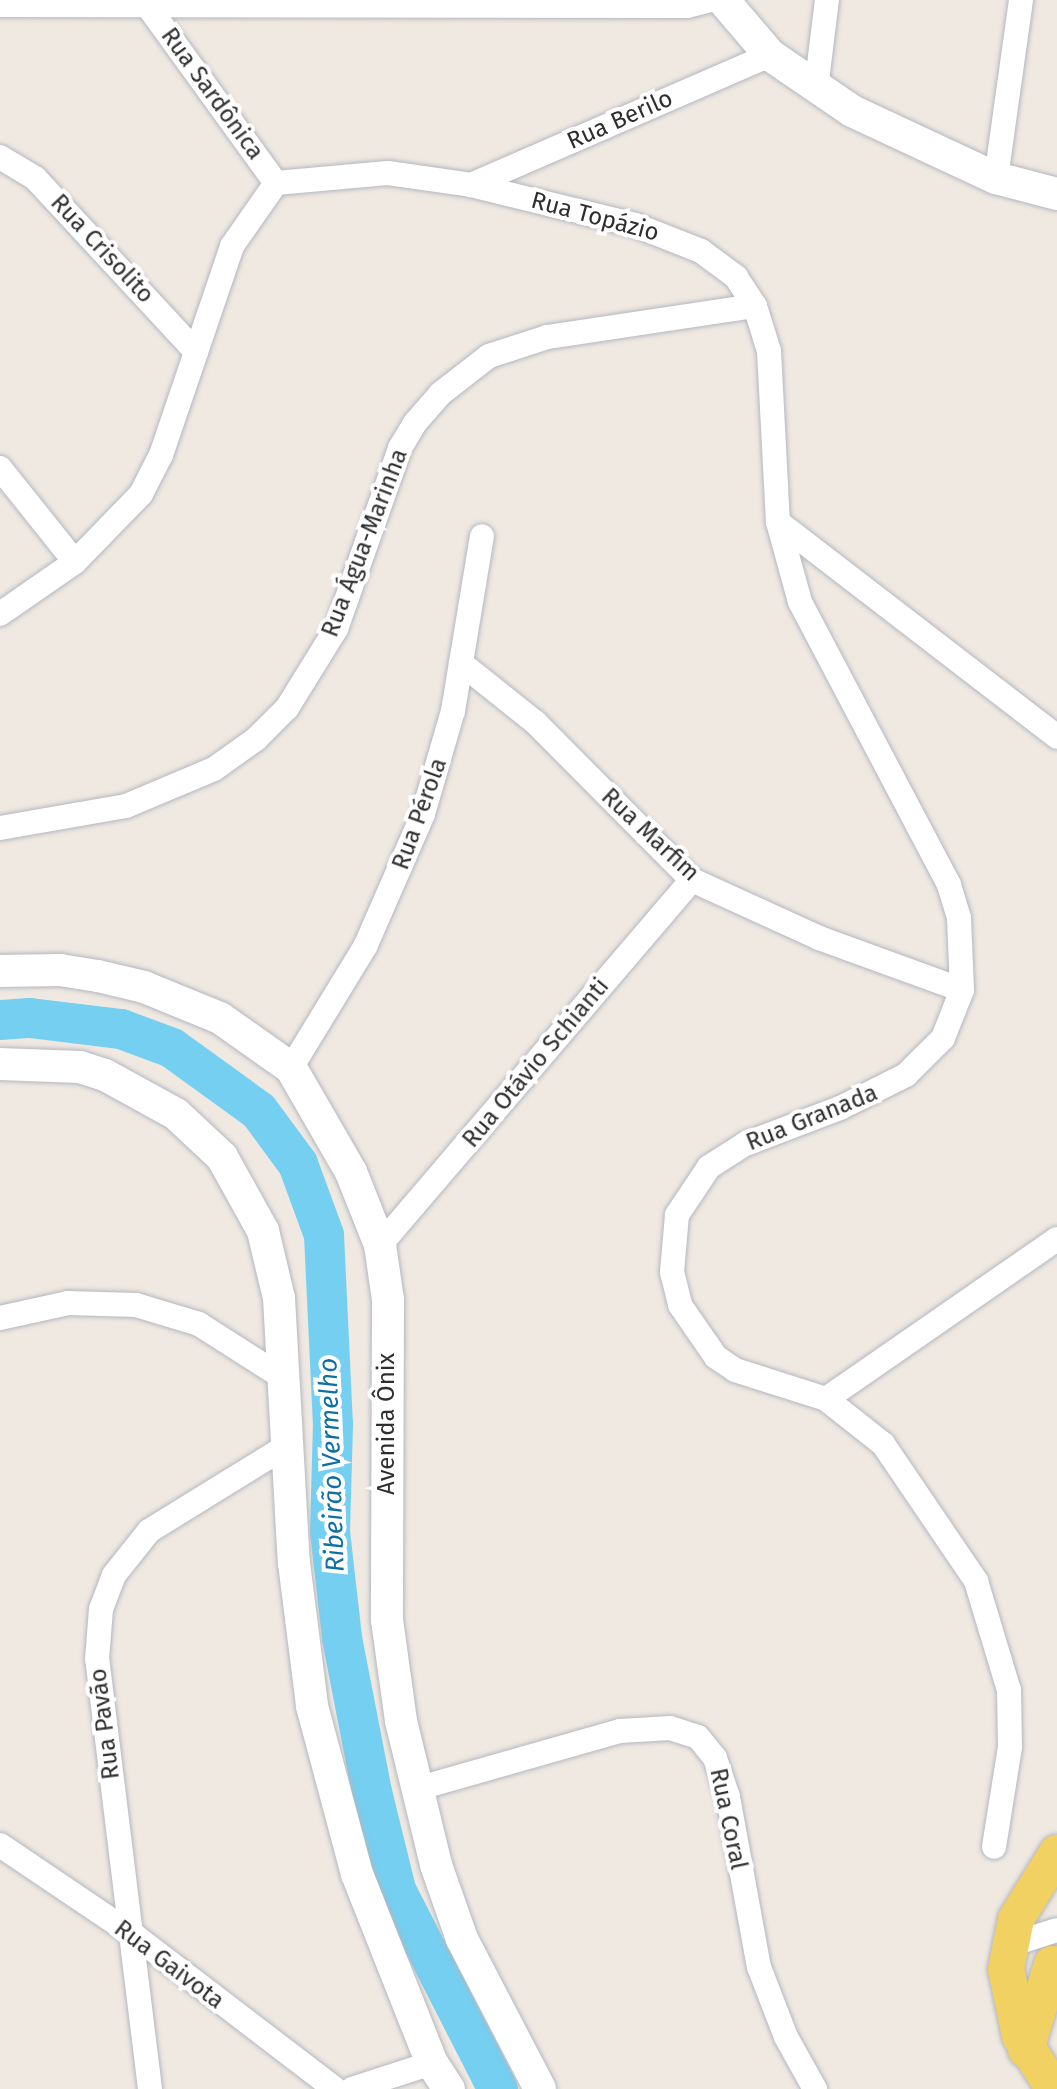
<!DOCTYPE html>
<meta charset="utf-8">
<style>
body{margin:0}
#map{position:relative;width:1057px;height:2089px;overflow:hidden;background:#efe9e1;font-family:"Fira Sans",sans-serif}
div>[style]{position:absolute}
.river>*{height:40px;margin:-20px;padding:0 20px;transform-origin:20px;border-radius:20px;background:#75cff0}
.roads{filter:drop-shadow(0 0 2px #b4b7c1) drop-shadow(0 0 2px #b4b7c1)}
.street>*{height:24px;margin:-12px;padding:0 12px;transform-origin:12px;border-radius:12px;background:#fff}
.secondary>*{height:32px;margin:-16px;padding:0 16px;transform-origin:16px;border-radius:16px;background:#fff}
.primary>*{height:36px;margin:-18px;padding:0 18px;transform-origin:18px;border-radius:18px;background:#f2d163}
span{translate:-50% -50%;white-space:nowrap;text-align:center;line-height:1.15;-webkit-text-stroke:8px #fff;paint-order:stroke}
.street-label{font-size:24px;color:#2e2e2e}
.water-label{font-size:26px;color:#0d6fa3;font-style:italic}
</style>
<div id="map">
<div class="river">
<i style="left:0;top:1020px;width:30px;rotate:-4deg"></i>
<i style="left:30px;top:1018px;width:92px;rotate:6.9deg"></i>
<i style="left:121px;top:1029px;width:54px;rotate:20.4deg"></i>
<i style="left:172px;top:1048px;width:107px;rotate:35.9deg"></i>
<i style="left:259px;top:1111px;width:66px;rotate:53.7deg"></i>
<i style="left:298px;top:1164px;width:76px;rotate:69.9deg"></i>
<i style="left:324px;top:1235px;width:189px;rotate:87.3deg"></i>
<i style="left:333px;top:1424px;width:108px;rotate:91.6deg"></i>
<i style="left:330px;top:1532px;width:107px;rotate:83.5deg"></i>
<i style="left:342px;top:1638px;width:157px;rotate:79deg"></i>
<i style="left:372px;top:1792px;width:101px;rotate:76.2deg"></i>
<i style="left:396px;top:1890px;width:224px;rotate:62.9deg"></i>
</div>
<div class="roads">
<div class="street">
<i style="left:0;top:5px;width:687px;rotate:0.08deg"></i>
<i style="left:687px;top:6px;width:25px;rotate:-14deg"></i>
<i style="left:147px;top:5px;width:220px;rotate:54.1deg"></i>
<i style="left:816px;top:89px;width:90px;rotate:-83deg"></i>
<i style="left:0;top:157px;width:41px;rotate:31deg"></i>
<i style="left:35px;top:178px;width:237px;rotate:47.2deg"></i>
<i style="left:996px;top:178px;width:180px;rotate:-82deg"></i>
<i style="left:471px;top:185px;width:326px;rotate:-23.5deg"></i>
<i style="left:0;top:468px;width:120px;rotate:51.4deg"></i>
<i style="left:778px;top:522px;width:352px;rotate:37.6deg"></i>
<i style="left:0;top:614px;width:91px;rotate:-34.7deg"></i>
<i style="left:75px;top:562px;width:95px;rotate:-45.9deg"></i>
<i style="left:141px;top:494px;width:44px;rotate:-62.9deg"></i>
<i style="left:161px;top:455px;width:221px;rotate:-71.2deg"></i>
<i style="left:232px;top:246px;width:77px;rotate:-55.1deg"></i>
<i style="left:276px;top:183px;width:112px;rotate:-5.1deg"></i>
<i style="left:388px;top:173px;width:84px;rotate:8.2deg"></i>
<i style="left:471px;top:185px;width:169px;rotate:13.7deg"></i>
<i style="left:635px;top:225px;width:71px;rotate:21.5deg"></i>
<i style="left:701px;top:251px;width:44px;rotate:36.6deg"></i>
<i style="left:736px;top:277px;width:35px;rotate:57deg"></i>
<i style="left:755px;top:306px;width:47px;rotate:72.7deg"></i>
<i style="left:769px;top:351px;width:171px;rotate:87deg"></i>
<i style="left:778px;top:522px;width:83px;rotate:74.6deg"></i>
<i style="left:800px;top:602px;width:320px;rotate:62.2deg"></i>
<i style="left:949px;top:885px;width:34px;rotate:73deg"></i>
<i style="left:959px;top:918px;width:72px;rotate:87.6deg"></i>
<i style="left:962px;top:990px;width:52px;rotate:111.6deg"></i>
<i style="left:943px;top:1038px;width:52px;rotate:135deg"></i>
<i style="left:906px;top:1075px;width:74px;rotate:153.4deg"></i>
<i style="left:840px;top:1108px;width:102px;rotate:159.2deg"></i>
<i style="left:745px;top:1144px;width:43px;rotate:147.4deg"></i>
<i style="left:709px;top:1167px;width:58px;rotate:123.7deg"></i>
<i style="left:677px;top:1215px;width:57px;rotate:95deg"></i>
<i style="left:672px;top:1272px;width:34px;rotate:76deg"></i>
<i style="left:680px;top:1305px;width:63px;rotate:55.3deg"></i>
<i style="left:716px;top:1357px;width:23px;rotate:34deg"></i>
<i style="left:735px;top:1370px;width:96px;rotate:17.7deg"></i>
<i style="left:826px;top:1399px;width:73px;rotate:38.3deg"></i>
<i style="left:883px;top:1444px;width:166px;rotate:55.8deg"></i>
<i style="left:976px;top:1581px;width:114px;rotate:73.2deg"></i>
<i style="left:1009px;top:1690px;width:57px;rotate:89deg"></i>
<i style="left:1010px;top:1747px;width:101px;rotate:99.1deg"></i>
<i style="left:461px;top:663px;width:95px;rotate:38.6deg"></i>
<i style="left:535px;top:722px;width:223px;rotate:45.2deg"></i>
<i style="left:692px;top:880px;width:140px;rotate:24.5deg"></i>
<i style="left:819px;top:938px;width:152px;rotate:20deg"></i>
<i style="left:0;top:828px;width:128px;rotate:-9.9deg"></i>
<i style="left:126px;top:806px;width:95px;rotate:-22.8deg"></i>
<i style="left:214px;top:769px;width:52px;rotate:-35.5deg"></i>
<i style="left:256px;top:739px;width:44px;rotate:-45deg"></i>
<i style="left:287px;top:708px;width:93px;rotate:-58.2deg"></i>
<i style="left:336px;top:629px;width:192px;rotate:-70.5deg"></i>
<i style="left:400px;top:448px;width:29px;rotate:-59deg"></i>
<i style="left:415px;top:423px;width:38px;rotate:-49deg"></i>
<i style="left:440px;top:394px;width:62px;rotate:-37.8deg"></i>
<i style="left:489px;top:356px;width:61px;rotate:-18.1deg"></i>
<i style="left:547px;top:337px;width:210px;rotate:-8.5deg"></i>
<i style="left:291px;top:1068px;width:142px;rotate:-58.6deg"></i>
<i style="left:365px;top:947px;width:145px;rotate:-66.4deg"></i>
<i style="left:423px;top:814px;width:107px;rotate:-73.8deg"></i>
<i style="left:453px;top:711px;width:177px;rotate:-80.6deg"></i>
<i style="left:380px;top:1245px;width:480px;rotate:-49.5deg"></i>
<i style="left:0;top:1318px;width:70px;rotate:-12.4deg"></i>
<i style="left:68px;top:1303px;width:68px;rotate:1.7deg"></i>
<i style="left:136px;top:1305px;width:66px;rotate:16.8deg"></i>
<i style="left:199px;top:1324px;width:98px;rotate:32.6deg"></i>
<i style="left:826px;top:1399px;width:281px;rotate:-34.7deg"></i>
<i style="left:416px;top:1789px;width:212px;rotate:-15.9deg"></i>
<i style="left:620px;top:1731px;width:50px;rotate:-3.4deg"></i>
<i style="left:670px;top:1728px;width:29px;rotate:18deg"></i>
<i style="left:698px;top:1737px;width:27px;rotate:51deg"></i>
<i style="left:715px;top:1758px;width:41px;rotate:71.6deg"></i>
<i style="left:728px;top:1797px;width:173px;rotate:79.7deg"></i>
<i style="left:759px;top:1967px;width:75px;rotate:68.9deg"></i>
<i style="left:786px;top:2037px;width:60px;rotate:60.9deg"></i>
<i style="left:0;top:1845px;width:163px;rotate:34deg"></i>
<i style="left:135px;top:1936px;width:252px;rotate:37.4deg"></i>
<i style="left:1007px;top:1946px;width:52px;rotate:-17.7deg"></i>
<i style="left:150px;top:2089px;width:433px;rotate:-97deg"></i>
<i style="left:97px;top:1659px;width:50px;rotate:-85.4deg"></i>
<i style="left:101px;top:1609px;width:36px;rotate:-69deg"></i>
<i style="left:114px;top:1575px;width:56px;rotate:-51.5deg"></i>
<i style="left:149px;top:1531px;width:160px;rotate:-31.7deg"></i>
<i style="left:352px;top:2089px;width:84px;rotate:-18deg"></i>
</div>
<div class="secondary">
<i style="left:723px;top:0;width:72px;rotate:49.5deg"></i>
<i style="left:770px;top:55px;width:99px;rotate:34.3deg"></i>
<i style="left:852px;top:111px;width:159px;rotate:25deg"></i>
<i style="left:996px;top:178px;width:63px;rotate:14.7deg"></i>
<i style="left:0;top:971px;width:60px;rotate:-1deg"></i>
<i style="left:60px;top:970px;width:38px;rotate:9deg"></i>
<i style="left:98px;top:976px;width:47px;rotate:13.4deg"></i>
<i style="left:144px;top:987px;width:82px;rotate:22.2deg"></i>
<i style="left:220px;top:1018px;width:87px;rotate:35.2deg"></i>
<i style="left:291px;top:1068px;width:120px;rotate:60deg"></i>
<i style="left:351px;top:1172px;width:79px;rotate:68.3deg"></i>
<i style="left:380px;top:1245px;width:56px;rotate:81.7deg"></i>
<i style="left:388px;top:1300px;width:320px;rotate:90.2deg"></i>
<i style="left:387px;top:1620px;width:102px;rotate:82.1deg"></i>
<i style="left:401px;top:1721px;width:148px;rotate:76.3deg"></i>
<i style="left:436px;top:1865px;width:78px;rotate:70.6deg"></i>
<i style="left:462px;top:1939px;width:169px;rotate:62.5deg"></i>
<i style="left:0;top:1064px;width:80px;rotate:2.1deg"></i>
<i style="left:80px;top:1067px;width:26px;rotate:18deg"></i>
<i style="left:105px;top:1075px;width:81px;rotate:28.8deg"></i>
<i style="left:176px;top:1114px;width:63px;rotate:43.1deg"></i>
<i style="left:222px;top:1157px;width:85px;rotate:61deg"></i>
<i style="left:263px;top:1231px;width:69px;rotate:76.6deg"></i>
<i style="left:279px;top:1298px;width:265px;rotate:86.8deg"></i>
<i style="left:294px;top:1563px;width:144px;rotate:82.8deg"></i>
<i style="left:312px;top:1706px;width:174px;rotate:75deg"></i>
<i style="left:357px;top:1874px;width:203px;rotate:68.4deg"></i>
<i style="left:432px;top:2063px;width:31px;rotate:57deg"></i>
</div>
<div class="primary">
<i style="left:1026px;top:2050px;width:90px;rotate:-73.2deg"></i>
<i style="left:1054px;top:2089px;width:63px;rotate:-122.7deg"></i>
<i style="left:1020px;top:2036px;width:68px;rotate:-101.8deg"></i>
<i style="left:1006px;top:1969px;width:51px;rotate:-78.7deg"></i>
<i style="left:1016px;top:1919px;width:78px;rotate:-58.2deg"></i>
</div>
</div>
<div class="street-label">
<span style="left:212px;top:94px;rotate:54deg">Rua Sardônica</span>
<span style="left:620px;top:120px;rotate:-24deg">Rua Berilo</span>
<span style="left:595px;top:217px;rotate:15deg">Rua Topázio</span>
<span style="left:102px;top:249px;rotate:47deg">Rua Crisolito</span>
<span style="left:365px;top:543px;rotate:-69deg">Rua Água-Marinha</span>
<span style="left:420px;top:814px;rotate:-70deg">Rua Pérola</span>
<span style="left:650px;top:835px;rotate:43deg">Rua Marfim</span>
<span style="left:536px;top:1063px;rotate:-50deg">Rua Otávio Schianti</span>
<span style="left:812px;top:1118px;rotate:-22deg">Rua Granada</span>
<span style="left:387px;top:1424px;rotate:-90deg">Avenida Ônix</span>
<span style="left:105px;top:1724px;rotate:-97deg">Rua Pavão</span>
<span style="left:728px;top:1819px;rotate:78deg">Rua Coral</span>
<span style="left:169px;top:1965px;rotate:37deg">Rua Gaivota</span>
</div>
<div class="water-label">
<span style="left:332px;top:1465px;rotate:-92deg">Ribeirão Vermelho</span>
</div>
</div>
